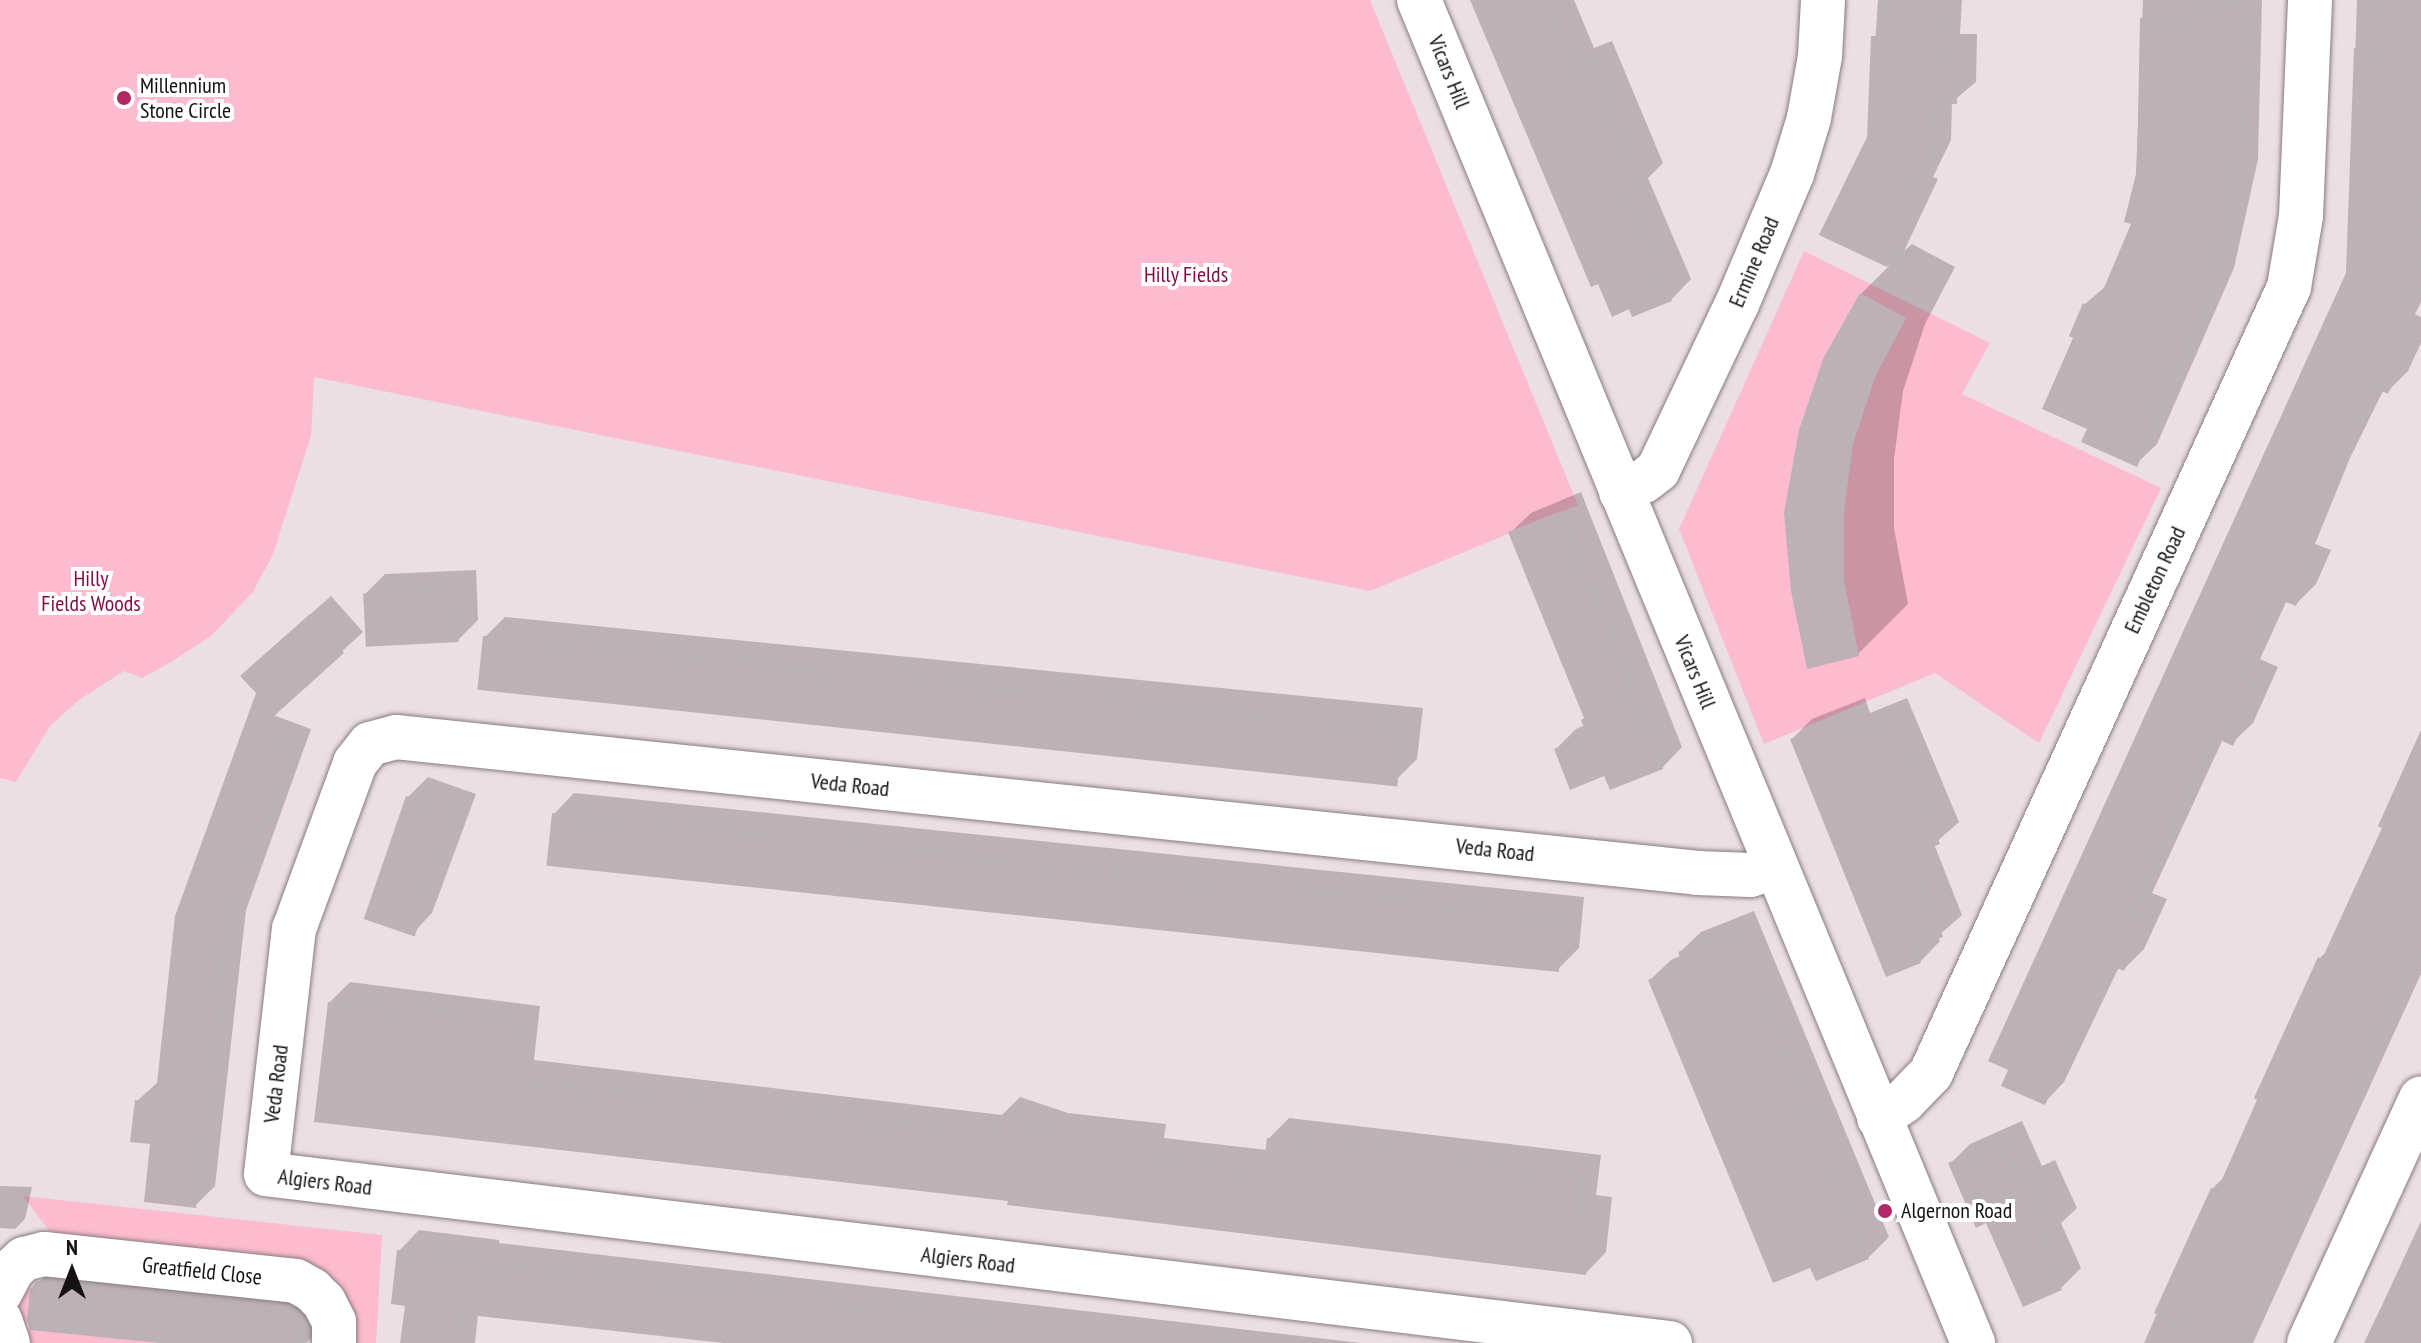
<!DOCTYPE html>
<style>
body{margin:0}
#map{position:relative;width:2421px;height:1343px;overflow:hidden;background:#ebdfe3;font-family:"PT Sans Narrow",sans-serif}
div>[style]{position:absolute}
.green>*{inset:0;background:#fcbbce}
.shadow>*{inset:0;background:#0003}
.building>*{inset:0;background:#bcb1b4;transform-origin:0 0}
.roads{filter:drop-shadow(0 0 2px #877c7f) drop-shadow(0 0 2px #877c7f)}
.minor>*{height:44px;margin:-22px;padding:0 22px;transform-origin:22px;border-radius:22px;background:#fff}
.dots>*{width:22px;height:22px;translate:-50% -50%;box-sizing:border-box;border:4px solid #fff;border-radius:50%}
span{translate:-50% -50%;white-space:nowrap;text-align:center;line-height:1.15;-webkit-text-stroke:8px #fff;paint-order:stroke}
.street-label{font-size:22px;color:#161213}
.poi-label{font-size:22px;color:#161213}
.left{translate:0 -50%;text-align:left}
.park-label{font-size:22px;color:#7f0c44}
.north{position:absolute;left:32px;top:1231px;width:80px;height:80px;-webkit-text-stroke:6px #fff;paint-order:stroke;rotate:0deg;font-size:22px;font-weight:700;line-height:32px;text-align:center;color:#161213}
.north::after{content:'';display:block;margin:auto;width:28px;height:36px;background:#161213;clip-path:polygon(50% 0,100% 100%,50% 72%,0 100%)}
</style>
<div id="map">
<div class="green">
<i style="clip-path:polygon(0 0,1370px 0,1578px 505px,1370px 591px,314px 377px,311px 436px,273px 554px,253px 592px,211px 636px,171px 662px,142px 678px,124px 671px,79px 700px,50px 726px,16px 782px,0 778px)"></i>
<i style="clip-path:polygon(1804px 251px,1990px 343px,1962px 394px,2161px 488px,2039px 743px,1935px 673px,1764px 744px,1679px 529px)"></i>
<i style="clip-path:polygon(23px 1196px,382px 1235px,376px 1343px,346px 1343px,341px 1306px,53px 1236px)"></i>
<i style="clip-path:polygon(32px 1274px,26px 1329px,159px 1343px,25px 1343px,13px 1324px,20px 1277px)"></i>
</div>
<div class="shadow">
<i style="clip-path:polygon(1473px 0,1574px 0,1594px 48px,1612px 41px,1663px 163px,1648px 178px,1691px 279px,1671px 300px)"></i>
<i style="clip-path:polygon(1878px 0,1962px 0,1960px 34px,1977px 34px,1976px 82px,1952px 102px,1951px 140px,1933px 177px,1938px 179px,1904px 251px,1912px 244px,1955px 267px,1925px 324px,1903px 391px,1894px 459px,1894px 528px,1908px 604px,1858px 654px,1808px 666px,1861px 294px,1889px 266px,1822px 234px,1869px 137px)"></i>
<i style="clip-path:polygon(2143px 0,2262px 0,2258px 159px,2234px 268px,2157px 444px,2136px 464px,2090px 428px,2076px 337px,2085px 304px,2107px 285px,2134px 222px)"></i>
<i style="clip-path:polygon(2357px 0,2421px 0,2421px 302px,2415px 314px,2421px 317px,2421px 343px,2408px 371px,2388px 391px,2384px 389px,2350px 458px,2315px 544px,2331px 550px,2316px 584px,2296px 604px,2287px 600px,2260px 659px,2278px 667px,2253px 723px,2232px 743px,2223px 739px,2152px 893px,2167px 899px,2144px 949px,2124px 969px,2119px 967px,2064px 1082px,2044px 1103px,2348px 273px)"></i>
<i style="clip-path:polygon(1581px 492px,1682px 747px,1662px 768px,1605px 773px,1556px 749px,1576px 729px,1585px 725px,1586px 718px,1510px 533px,1531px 513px)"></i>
<i style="clip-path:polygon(476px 570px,478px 620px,458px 640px,365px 594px,385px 574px)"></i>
<i style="clip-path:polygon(331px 596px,363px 632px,273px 715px,311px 729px,246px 910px,215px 1186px,195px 1206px,152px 1142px,137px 1101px,159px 1081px,259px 693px,263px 656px)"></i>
<i style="clip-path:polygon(505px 617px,1423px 708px,1417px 759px,1397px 779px,485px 637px)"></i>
<i style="clip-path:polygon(1865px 698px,1870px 713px,1907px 698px,1959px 822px,1934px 844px,1962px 915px,1938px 936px,1940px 941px,1920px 962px,1792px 739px,1812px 719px)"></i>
<i style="clip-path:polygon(2421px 735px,2421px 974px,2253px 1343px,2144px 1343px,2212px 1189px,2226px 1175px,2319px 959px,2328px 950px,2362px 877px)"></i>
<i style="clip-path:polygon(428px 777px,476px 794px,432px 913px,412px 934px,408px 797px)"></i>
<i style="clip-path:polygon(574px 793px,1584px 897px,1579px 948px,1559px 968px,554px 814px)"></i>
<i style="clip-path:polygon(1754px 911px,1889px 1237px,1868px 1258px,1650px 980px,1671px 960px,1682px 955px,1680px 952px,1701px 932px)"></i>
<i style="clip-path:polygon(350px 982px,540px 1006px,534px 1060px,1002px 1115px,1020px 1097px,1068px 1113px,1166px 1124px,1164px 1138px,1267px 1150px,1269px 1138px,1289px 1118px,1601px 1155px,1596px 1195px,1612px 1197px,1606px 1252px,1586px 1273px,1010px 1200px,316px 1120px,329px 1003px)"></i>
<i style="clip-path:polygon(2022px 1121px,2042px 1166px,2055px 1160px,2077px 1208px,2061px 1223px,2081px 1268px,2061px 1288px,1987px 1221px,1950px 1164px,1970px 1144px)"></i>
<i style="clip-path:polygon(0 1186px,32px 1187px,25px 1219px,15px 1229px,0 1228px)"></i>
<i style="clip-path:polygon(419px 1230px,499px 1240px,499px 1243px,1361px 1343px,731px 1343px,478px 1314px,475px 1343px,402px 1343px,407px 1304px,399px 1251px)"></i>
<i style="clip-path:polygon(68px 1253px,318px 1276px,324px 1325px,306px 1343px,179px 1343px,38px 1283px)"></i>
</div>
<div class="building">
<i style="clip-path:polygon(1470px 0,1545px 0,1574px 67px,1591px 60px,1644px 185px,1626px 193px,1672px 301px,1632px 317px,1629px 309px,1612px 317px,1598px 284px,1591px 287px)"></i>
<i style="clip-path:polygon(1888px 0,1942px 0,1940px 53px,1958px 54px,1957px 104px,1933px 104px,1931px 162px,1915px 197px,1920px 200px,1887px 267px,1819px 235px,1867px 137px,1871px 36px,1887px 36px)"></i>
<i style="clip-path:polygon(2377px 0,2421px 0,2421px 169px,2416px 293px,2396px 334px,2413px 342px,2388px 394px,2376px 388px,2331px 480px,2296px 564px,2312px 571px,2296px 606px,2278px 599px,2242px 679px,2260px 687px,2233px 746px,2214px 737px,2134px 913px,2148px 920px,2124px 971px,2111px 966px,2045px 1105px,2001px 1086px,2008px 1070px,1988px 1061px,2346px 273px,2354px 48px,2375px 50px)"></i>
<i style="clip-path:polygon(2182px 1px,2243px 2px,2239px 181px,2214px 291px,2137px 467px,2081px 442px,2087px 429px,2042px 409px,2073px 338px,2069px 336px,2083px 303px,2095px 309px,2131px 224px,2124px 222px,2137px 170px,2140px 18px,2182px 19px)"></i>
<i style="clip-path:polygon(1860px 293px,1906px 318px,1875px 377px,1853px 444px,1844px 511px,1844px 580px,1859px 656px,1807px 669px,1791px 591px,1784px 513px,1799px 430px,1823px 359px)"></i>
<i style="clip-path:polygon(1561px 511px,1663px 769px,1610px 790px,1604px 776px,1570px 790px,1554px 749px,1587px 735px,1581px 720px,1584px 718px,1508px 532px)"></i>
<i style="left:456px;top:589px;width:53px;height:93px;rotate:87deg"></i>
<i style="clip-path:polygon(310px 614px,344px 653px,253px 735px,293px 749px,226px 932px,196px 1208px,144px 1202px,150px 1144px,130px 1142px,135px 1100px,155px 1102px,175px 916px,256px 693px,240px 676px)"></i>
<i style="left:483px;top:636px;width:925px;height:54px;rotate:6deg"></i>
<i style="clip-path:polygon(1845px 717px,1850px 732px,1887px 717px,1940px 844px,1911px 856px,1943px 937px,1915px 947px,1921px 963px,1886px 977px,1790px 739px)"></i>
<i style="clip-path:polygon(2421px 730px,2421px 949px,2242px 1343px,2184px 1343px,2190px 1329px,2154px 1313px,2211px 1188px,2217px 1191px,2257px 1100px,2254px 1098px,2318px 957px,2322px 959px,2360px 876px,2382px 828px,2378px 826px)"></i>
<i style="left:406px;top:796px;width:54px;height:130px;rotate:19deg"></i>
<i style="left:552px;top:813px;width:1018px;height:53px;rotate:6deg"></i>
<i style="clip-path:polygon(1733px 929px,1869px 1259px,1816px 1281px,1810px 1268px,1773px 1283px,1648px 980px,1684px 965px,1678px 952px)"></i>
<i style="clip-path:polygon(328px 1002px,521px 1025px,515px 1080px,996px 1136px,998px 1116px,1047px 1132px,1146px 1144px,1145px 1158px,1263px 1172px,1267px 1138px,1582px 1174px,1577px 1214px,1593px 1217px,1586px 1275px,1007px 1205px,1008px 1201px,314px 1122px)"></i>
<i style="clip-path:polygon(2001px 1140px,2021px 1185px,2035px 1179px,2058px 1230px,2039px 1238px,2062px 1290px,2023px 1307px,1986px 1223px,1976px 1228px,1948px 1163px)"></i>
<i style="clip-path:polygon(2421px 1221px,2421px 1343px,2364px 1343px,2384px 1301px)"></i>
<i style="clip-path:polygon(397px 1250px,480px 1259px,480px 1263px,982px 1319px,980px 1343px,724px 1343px,461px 1314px,458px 1343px,400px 1343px,405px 1306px,391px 1304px)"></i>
<i style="clip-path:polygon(46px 1279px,288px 1305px,299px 1313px,296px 1343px,159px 1343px,30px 1330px,27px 1320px,30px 1290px,36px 1282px)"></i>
</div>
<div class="roads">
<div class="minor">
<i style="left:1419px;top:0;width:1453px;rotate:67.58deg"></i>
<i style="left:1621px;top:492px;width:25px;rotate:-26deg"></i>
<i style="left:1644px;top:481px;width:18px;rotate:-38deg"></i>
<i style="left:1658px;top:470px;width:184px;rotate:-64.6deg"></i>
<i style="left:1737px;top:304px;width:141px;rotate:-67.1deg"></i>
<i style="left:1792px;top:174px;width:59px;rotate:-73.1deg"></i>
<i style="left:1809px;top:118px;width:63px;rotate:-79.9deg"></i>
<i style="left:1820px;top:56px;width:56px;rotate:-86.9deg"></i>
<i style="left:1879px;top:1118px;width:30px;rotate:-34deg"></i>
<i style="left:1904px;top:1101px;width:39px;rotate:-46deg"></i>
<i style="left:1931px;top:1073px;width:864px;rotate:-65.51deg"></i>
<i style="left:2289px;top:287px;width:72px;rotate:-80.4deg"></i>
<i style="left:2301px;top:216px;width:216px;rotate:-87.6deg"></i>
<i style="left:0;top:1293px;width:26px;rotate:-62deg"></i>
<i style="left:12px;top:1270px;width:16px;rotate:-43deg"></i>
<i style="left:24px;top:1259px;width:21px;rotate:-14deg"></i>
<i style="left:44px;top:1254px;width:253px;rotate:6.1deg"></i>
<i style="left:296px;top:1281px;width:18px;rotate:29deg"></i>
<i style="left:312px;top:1290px;width:17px;rotate:45deg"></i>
<i style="left:324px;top:1302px;width:22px;rotate:63deg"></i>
<i style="left:334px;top:1322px;width:21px;rotate:90deg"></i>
<i style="left:0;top:1320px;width:24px;rotate:71deg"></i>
<i style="left:1670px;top:1343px;width:1414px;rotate:-173.14deg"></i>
<i style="left:266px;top:1174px;width:247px;rotate:-83.5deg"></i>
<i style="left:294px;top:929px;width:177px;rotate:-69.8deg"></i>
<i style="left:355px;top:763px;width:24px;rotate:-52deg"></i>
<i style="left:370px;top:744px;width:27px;rotate:-15deg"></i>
<i style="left:396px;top:737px;width:1309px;rotate:5.96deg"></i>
<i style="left:1698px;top:873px;width:52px;rotate:2.2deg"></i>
<i style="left:1750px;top:875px;width:26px;rotate:-18deg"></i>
<i style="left:2309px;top:1343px;width:269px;rotate:-65.4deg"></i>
</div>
</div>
<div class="dots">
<i style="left:124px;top:98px;background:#b22865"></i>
<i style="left:1885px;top:1211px;background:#b22865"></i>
</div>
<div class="street-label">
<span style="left:1449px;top:72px;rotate:68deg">Vicars Hill</span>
<span style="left:1754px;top:262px;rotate:-67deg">Ermine Road</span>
<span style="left:2155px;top:580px;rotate:-65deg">Embleton Road</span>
<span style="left:1695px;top:672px;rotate:68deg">Vicars Hill</span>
<span style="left:850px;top:785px;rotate:6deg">Veda Road</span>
<span style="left:1495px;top:850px;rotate:6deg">Veda Road</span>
<span style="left:276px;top:1084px;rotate:-83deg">Veda Road</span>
<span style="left:325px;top:1182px;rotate:7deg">Algiers Road</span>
<span style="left:968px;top:1260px;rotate:7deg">Algiers Road</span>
<span style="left:202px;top:1271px;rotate:6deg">Greatfield Close</span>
</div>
<div class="poi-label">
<span class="left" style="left:140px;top:98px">Millennium<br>Stone Circle</span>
<span class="left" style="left:1901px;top:1211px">Algernon Road</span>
</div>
<div class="park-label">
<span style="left:1186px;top:275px">Hilly Fields</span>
<span style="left:91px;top:591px">Hilly<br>Fields Woods</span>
</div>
<div class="north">N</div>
</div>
